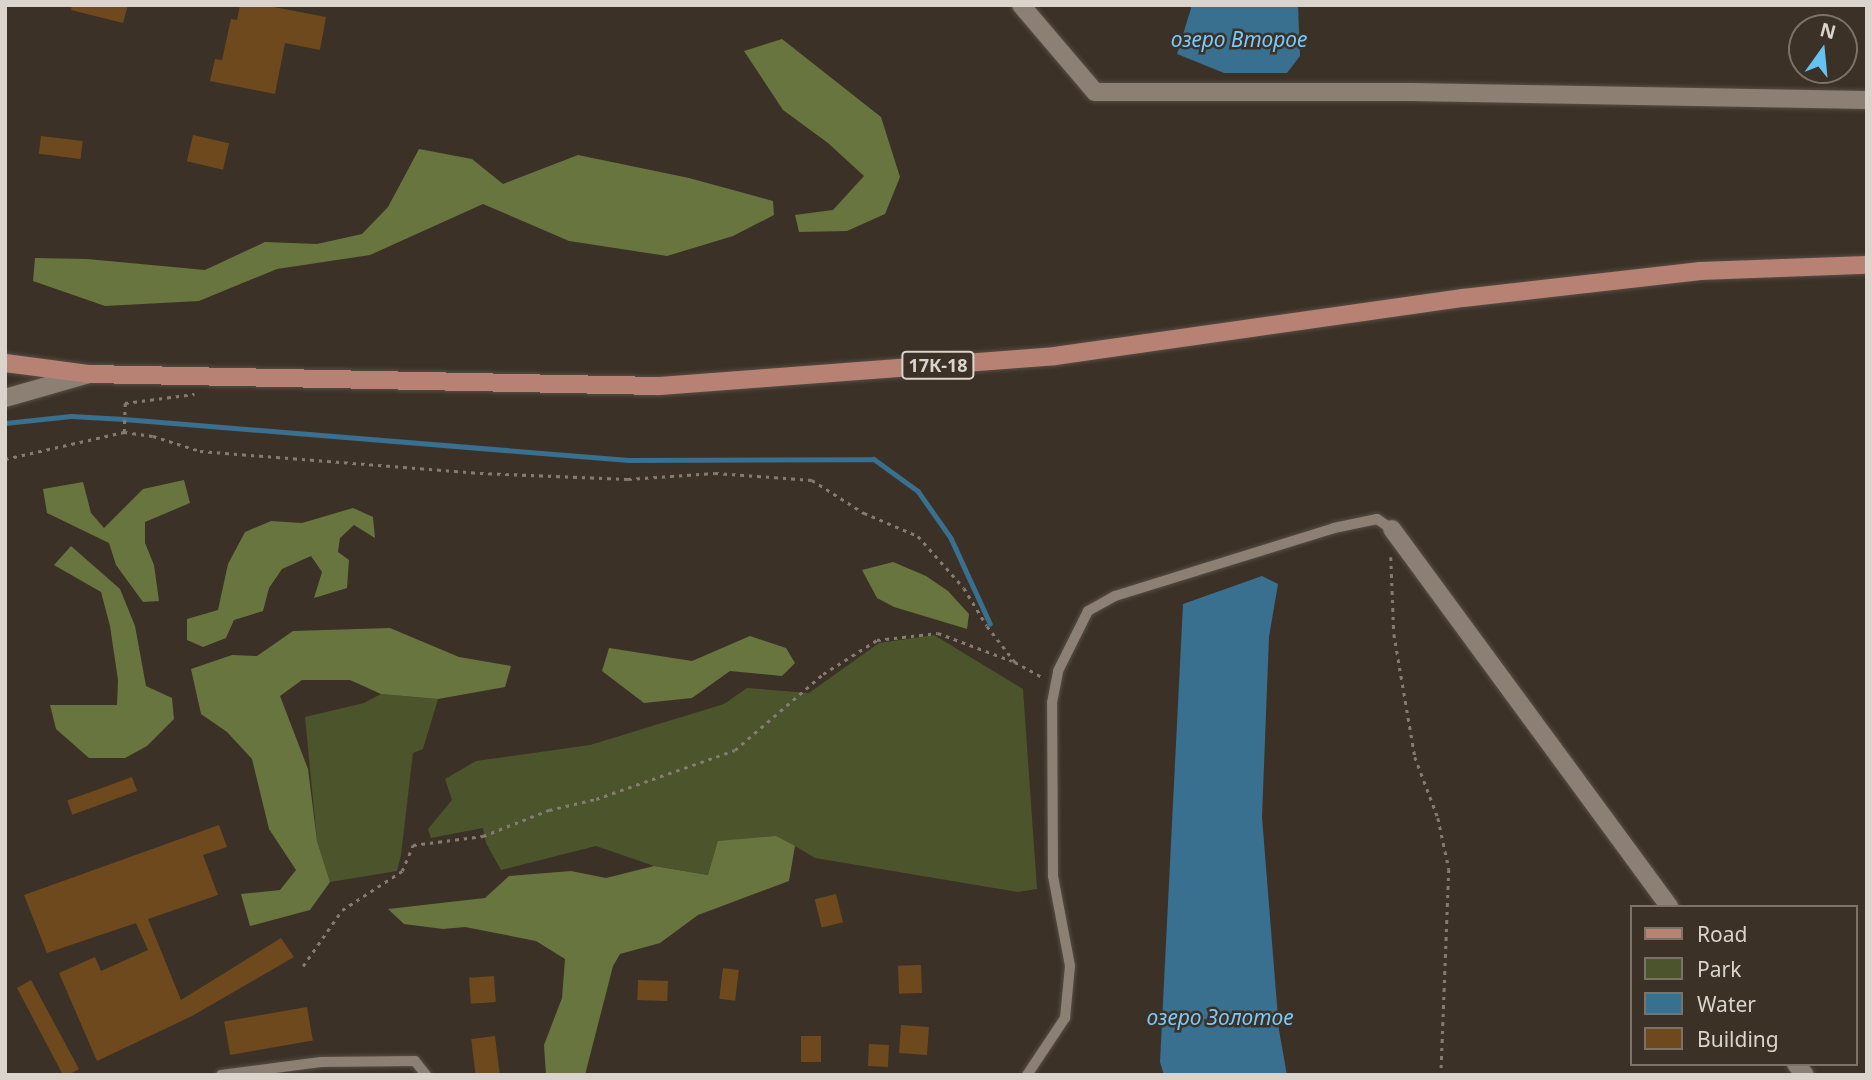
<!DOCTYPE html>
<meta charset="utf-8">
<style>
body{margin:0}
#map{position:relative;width:1872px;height:1080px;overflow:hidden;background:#3b3127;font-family:"Noto Sans",sans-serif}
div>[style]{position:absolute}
.green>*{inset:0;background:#4b542b}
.forest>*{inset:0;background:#68753f}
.water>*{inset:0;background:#396f8f}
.stream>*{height:4.5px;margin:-2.25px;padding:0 2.25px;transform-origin:2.25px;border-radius:2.25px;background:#396f8f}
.building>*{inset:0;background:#6e491d;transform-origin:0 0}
.path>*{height:2.5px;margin-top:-1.25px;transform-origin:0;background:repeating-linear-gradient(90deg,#847c73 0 3.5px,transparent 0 8.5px)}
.roads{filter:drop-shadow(0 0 2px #564d44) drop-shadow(0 0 2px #564d44)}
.lane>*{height:10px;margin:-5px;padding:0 5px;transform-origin:5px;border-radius:5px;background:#8c8074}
.street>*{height:18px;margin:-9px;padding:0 9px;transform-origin:9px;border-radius:9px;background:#8c8074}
.secondary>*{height:18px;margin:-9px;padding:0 9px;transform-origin:9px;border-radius:9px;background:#8c8074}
.primary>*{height:18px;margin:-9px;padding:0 9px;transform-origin:9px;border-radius:9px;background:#b78274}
span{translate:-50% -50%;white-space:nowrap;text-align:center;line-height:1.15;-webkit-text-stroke:5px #3b3127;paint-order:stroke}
.shield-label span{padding:2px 5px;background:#3b3127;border:2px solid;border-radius:5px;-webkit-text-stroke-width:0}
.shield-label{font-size:18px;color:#dbd4cd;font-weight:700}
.water-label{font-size:21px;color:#79cbfd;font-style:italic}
.frame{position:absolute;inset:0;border:7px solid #dbd4cd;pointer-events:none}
.legend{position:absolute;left:1630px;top:905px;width:228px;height:161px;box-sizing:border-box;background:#3b3127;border:2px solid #7b7269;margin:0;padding:9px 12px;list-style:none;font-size:21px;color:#dbd4cd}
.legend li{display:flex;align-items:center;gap:14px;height:35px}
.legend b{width:35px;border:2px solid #7b7269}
.north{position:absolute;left:1788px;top:14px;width:70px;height:70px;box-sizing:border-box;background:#3b3127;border:2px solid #7b7269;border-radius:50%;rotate:15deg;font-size:19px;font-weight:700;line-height:28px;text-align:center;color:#dbd4cd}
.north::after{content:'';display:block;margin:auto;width:24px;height:32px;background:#65c4ef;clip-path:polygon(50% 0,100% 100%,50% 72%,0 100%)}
</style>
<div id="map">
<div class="green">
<i style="clip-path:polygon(934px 635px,1023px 689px,1037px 889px,1018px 892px,815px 858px,795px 846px,709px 875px,654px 866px,596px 846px,501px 870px,486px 843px,483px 828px,431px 838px,428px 829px,452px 800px,445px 779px,476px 761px,590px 745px,724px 704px,747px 688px,809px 693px,879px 643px)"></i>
<i style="clip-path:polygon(381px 694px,438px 699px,423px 749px,413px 753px,401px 855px,397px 871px,330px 882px,317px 841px,305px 717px,364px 703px)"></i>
</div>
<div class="forest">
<i style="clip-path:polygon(782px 39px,881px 117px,900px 177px,885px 214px,847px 231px,799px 232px,795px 215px,833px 210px,864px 176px,828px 143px,783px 110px,744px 51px)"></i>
<i style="clip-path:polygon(419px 149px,472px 159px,503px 184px,578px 155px,689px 178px,773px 201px,774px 215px,733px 236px,667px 256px,569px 241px,483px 204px,370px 255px,277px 269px,199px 301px,105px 306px,33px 281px,35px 258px,87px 259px,205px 270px,265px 242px,317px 244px,362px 234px,388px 207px)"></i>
<i style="clip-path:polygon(184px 480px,190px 503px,145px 522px,145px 543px,154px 565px,159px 601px,143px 602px,116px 565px,109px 543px,47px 513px,43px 489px,83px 482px,91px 513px,104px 528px,143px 489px)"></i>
<i style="clip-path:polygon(353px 508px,373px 517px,375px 538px,354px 525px,340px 538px,338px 552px,349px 560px,347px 588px,314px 598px,322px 572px,311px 556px,282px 569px,269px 588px,263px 611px,234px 620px,226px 638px,203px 647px,187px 640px,187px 619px,218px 610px,228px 564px,245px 532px,271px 521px,302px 523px)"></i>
<i style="clip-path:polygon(71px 546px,120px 589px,135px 626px,146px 686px,172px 698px,174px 719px,147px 746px,125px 758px,89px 758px,56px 729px,50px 705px,117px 705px,118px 680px,110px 626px,101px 592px,54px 565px)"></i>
<i style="clip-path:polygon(893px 562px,926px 576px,948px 591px,969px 614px,967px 629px,894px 607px,877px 598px,862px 570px)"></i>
<i style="clip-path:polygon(390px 628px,459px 657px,511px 666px,505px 687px,438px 699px,381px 694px,350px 680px,302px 680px,280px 696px,308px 769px,317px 841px,330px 882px,310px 910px,250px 926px,241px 894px,280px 890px,296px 870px,269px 829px,252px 759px,227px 732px,201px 714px,191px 669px,232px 655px,257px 656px,293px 631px)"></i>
<i style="clip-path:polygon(750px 636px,786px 648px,795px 663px,782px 676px,730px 671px,692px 698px,644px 703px,602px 671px,609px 648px,692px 661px)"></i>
<i style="clip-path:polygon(776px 836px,795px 846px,789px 881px,698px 915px,660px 943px,620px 954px,613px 966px,585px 1075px,546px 1075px,544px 1045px,562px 998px,565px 959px,536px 941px,465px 927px,443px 929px,404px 924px,388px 909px,485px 898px,509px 876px,571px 871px,606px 878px,654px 866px,708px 875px,718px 841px)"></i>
</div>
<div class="water">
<i style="clip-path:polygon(1192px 5px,1298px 5px,1300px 56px,1287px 73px,1224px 73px,1177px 54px)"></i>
<i style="clip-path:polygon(1262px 576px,1278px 584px,1269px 637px,1262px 817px,1279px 1030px,1287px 1075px,1164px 1075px,1160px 1062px,1183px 604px)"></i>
</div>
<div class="stream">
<i style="left:5px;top:423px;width:66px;rotate:-6.1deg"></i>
<i style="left:71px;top:416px;width:53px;rotate:3.2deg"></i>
<i style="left:124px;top:419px;width:506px;rotate:4.65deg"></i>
<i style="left:628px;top:460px;width:246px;rotate:-0.2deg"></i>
<i style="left:874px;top:459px;width:54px;rotate:36deg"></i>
<i style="left:918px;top:491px;width:57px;rotate:54.9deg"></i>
<i style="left:951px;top:538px;width:94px;rotate:65.4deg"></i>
</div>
<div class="building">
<i style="clip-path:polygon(72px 5px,128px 5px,123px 23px,71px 10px)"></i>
<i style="clip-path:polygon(240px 5px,263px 5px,326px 17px,320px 50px,285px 43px,275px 94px,210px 81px,215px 59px,222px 60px,231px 19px,237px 20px)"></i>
<i style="left:193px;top:135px;width:37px;height:27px;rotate:13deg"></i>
<i style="left:41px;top:136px;width:42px;height:18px;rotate:7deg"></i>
<i style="left:132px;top:777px;width:15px;height:69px;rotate:70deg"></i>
<i style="clip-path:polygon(219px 825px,227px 847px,203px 855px,218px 895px,148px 919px,181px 1000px,281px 938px,294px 957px,192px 1016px,97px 1061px,59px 973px,95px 957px,101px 971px,148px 950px,136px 923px,47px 953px,24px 895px)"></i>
<i style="left:836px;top:894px;width:29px;height:22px;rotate:76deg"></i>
<i style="left:921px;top:965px;width:28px;height:23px;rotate:88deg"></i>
<i style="left:723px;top:968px;width:16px;height:31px;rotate:7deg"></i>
<i style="left:494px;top:976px;width:26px;height:25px;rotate:86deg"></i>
<i style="clip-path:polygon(31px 980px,79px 1069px,68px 1075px,63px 1075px,17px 988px)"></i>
<i style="left:638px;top:980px;width:30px;height:20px;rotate:2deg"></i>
<i style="left:307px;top:1007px;width:34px;height:84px;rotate:80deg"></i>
<i style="left:901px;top:1025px;width:28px;height:28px;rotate:4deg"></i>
<i style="left:495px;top:1036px;width:39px;height:24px;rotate:83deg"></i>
<i style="left:801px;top:1036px;width:20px;height:26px"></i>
<i style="left:869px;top:1044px;width:20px;height:22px;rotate:3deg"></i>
</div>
<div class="path">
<i style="left:124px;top:432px;width:29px;rotate:-88deg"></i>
<i style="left:125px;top:403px;width:70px;rotate:-7.4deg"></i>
<i style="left:5px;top:459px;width:122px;rotate:-12.8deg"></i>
<i style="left:124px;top:432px;width:29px;rotate:8deg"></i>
<i style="left:153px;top:436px;width:49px;rotate:17.7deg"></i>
<i style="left:200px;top:451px;width:281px;rotate:4.5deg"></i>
<i style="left:480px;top:473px;width:148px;rotate:2.3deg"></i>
<i style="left:628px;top:479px;width:87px;rotate:-3.9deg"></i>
<i style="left:715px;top:473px;width:97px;rotate:4.1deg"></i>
<i style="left:812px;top:480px;width:62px;rotate:32.4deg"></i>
<i style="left:864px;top:513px;width:59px;rotate:23.1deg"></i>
<i style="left:918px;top:536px;width:69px;rotate:48.5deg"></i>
<i style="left:964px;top:588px;width:44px;rotate:58.8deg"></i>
<i style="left:987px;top:626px;width:46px;rotate:52.1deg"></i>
<i style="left:1015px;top:662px;width:33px;rotate:29deg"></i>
<i style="left:1391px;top:557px;width:77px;rotate:87.8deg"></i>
<i style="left:1394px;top:634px;width:125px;rotate:80.3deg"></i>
<i style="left:1415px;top:757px;width:65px;rotate:69.3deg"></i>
<i style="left:1438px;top:818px;width:52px;rotate:77.8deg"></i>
<i style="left:1449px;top:869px;width:206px;rotate:92.2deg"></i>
<i style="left:303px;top:966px;width:68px;rotate:-55.1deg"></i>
<i style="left:342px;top:910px;width:72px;rotate:-33deg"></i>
<i style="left:402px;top:871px;width:28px;rotate:-67deg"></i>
<i style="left:413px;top:845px;width:71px;rotate:-7.3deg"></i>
<i style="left:483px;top:836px;width:71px;rotate:-21.5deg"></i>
<i style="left:549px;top:810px;width:48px;rotate:-13.2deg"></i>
<i style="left:596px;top:799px;width:147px;rotate:-19.4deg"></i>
<i style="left:735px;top:750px;width:116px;rotate:-40.8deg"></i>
<i style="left:823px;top:674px;width:64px;rotate:-32.2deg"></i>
<i style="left:877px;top:640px;width:61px;rotate:-6.5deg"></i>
<i style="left:938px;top:633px;width:79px;rotate:20.7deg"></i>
</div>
<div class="roads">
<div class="lane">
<i style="left:221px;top:1075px;width:101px;rotate:-7.4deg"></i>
<i style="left:321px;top:1062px;width:94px;rotate:-0.6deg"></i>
<i style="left:415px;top:1061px;width:18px;rotate:52deg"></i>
<i style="left:1027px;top:1075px;width:69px;rotate:-56.3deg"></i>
<i style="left:1065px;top:1018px;width:52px;rotate:-84.5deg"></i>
<i style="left:1070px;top:966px;width:92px;rotate:-100.7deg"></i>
<i style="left:1053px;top:876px;width:173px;rotate:-90.3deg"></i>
<i style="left:1052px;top:703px;width:33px;rotate:-79deg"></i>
<i style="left:1058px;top:671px;width:67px;rotate:-63.4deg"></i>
<i style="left:1088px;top:611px;width:31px;rotate:-29deg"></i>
<i style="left:1115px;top:596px;width:229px;rotate:-17.2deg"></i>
<i style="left:1334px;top:528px;width:44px;rotate:-11.8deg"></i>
<i style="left:1377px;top:519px;width:18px;rotate:34deg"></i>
</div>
<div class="street">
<i style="left:1021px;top:5px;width:114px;rotate:49.6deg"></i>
<i style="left:1095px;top:92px;width:316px"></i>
<i style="left:1411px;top:92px;width:456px;rotate:1deg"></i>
<i style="left:1392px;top:529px;width:469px;rotate:53.7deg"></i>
<i style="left:1796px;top:1064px;width:14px;rotate:51deg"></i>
</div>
<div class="secondary">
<i style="left:5px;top:398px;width:87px;rotate:-15.9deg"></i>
</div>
<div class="primary">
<i style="left:5px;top:363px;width:86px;rotate:7.4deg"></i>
<i style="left:90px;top:374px;width:569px;rotate:1.21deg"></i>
<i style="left:659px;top:386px;width:397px;rotate:-4.3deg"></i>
<i style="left:1055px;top:356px;width:412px;rotate:-8.1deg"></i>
<i style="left:1463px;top:298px;width:239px;rotate:-6.5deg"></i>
<i style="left:1700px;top:271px;width:167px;rotate:-2.1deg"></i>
</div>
</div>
<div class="shield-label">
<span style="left:938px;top:365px">17К-18</span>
</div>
<div class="water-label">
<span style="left:1239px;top:39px">озеро Второе</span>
<span style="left:1220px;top:1017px">озеро Золотое</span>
</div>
<div class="frame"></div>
<ul class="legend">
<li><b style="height:9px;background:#b78274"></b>Road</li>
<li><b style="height:19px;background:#4b542b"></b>Park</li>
<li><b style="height:19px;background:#396f8f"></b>Water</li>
<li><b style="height:19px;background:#6e491d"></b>Building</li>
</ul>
<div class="north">N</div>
</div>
